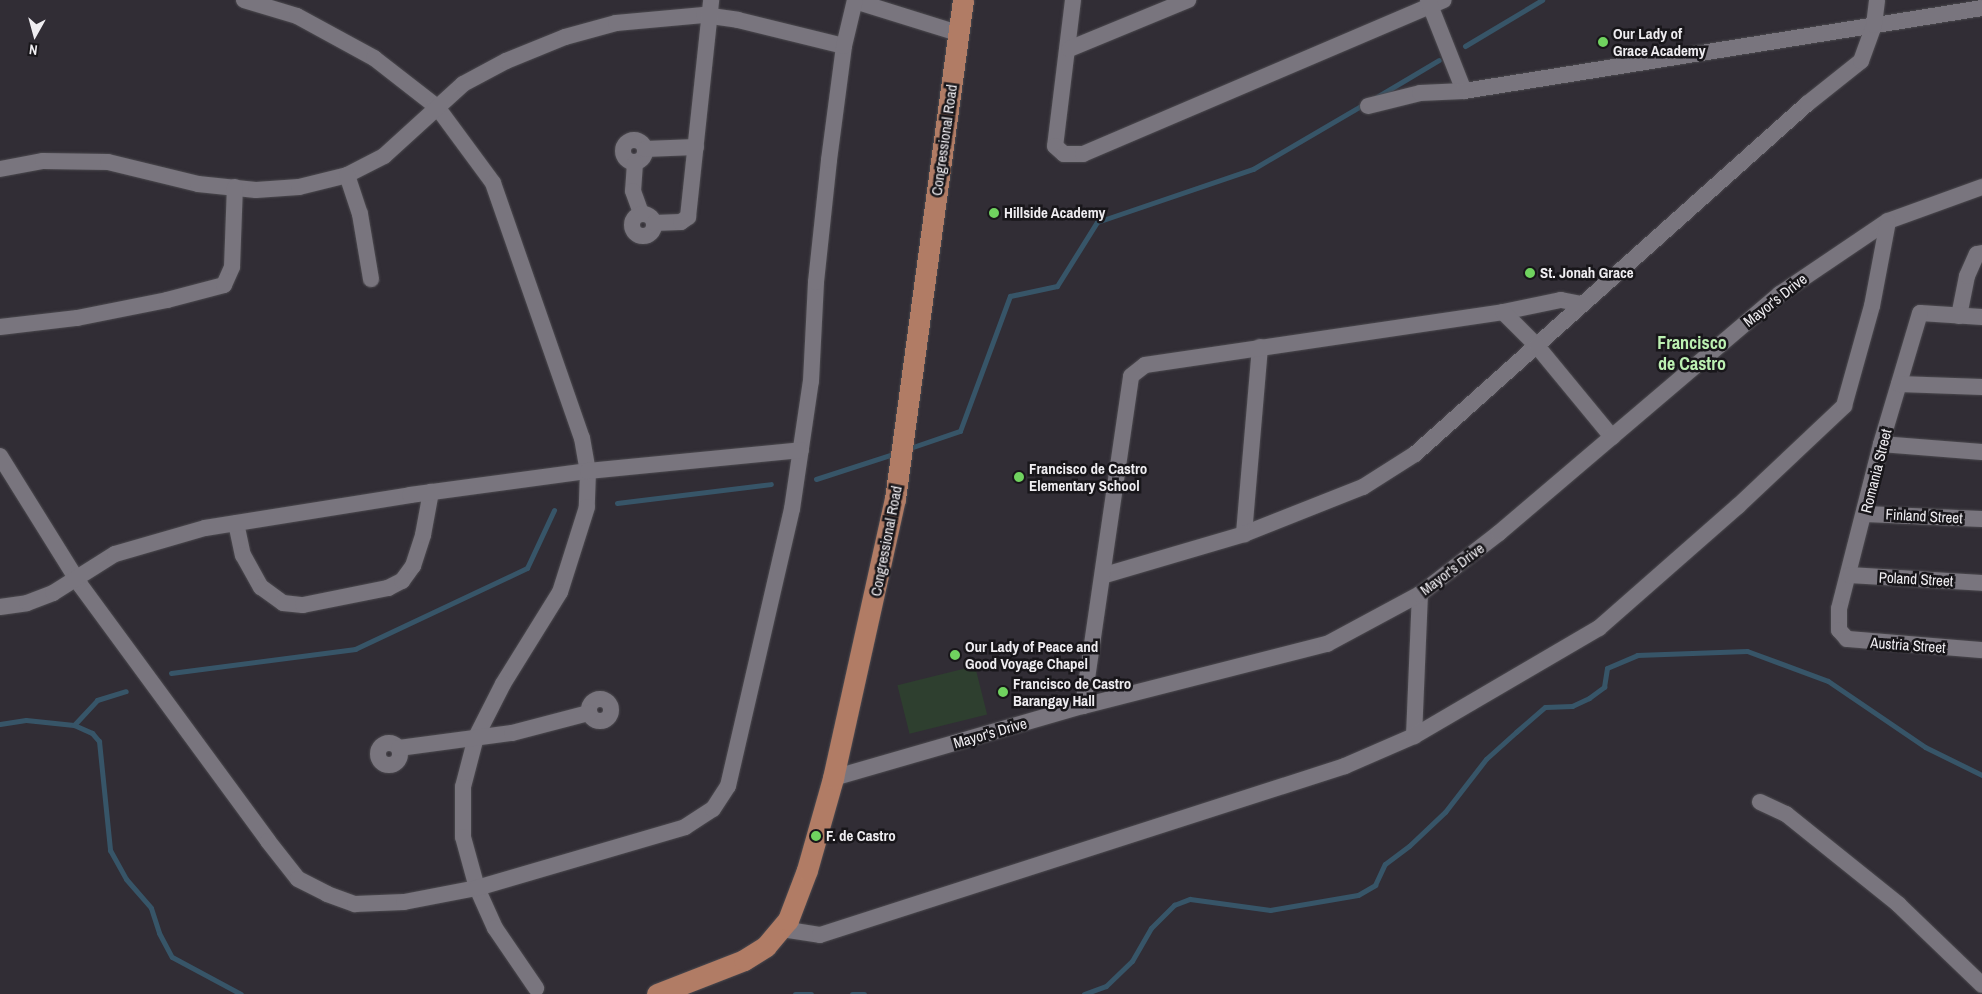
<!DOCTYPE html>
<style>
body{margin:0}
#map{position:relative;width:1982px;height:994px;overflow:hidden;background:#312d35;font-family:"Archivo Narrow",sans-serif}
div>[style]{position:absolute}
.green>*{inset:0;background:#2e3f2f;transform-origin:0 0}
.stream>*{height:5px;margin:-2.5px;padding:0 2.5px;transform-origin:2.5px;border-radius:2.5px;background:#375568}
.roads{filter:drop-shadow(0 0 1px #4c4a4f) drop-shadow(0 0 1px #4c4a4f)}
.minor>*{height:16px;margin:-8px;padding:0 8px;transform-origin:8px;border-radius:8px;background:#79757e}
.minor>.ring{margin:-8px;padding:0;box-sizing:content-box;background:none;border:16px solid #79757e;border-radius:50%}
.major>*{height:21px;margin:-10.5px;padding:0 10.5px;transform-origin:10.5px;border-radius:10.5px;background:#b17c65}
.dots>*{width:14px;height:14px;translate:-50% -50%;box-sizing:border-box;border:2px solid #18161a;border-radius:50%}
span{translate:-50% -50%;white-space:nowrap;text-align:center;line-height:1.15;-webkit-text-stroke:5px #18161a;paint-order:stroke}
.poi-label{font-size:15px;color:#efedf1;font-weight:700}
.left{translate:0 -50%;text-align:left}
.street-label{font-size:15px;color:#efedf1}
.quarter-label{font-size:18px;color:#bcf1b2;font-weight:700}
.north{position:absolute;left:10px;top:10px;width:50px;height:50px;-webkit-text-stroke:4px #18161a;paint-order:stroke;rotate:187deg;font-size:14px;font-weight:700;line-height:20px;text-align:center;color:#efedf1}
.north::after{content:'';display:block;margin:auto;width:18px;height:22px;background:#efedf1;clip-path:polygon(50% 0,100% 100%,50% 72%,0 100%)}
</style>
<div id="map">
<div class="green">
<i style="left:975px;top:666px;width:50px;height:80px;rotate:76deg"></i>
</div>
<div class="stream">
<i style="left:1465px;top:46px;width:90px;rotate:-30.9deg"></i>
<i style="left:1375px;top:98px;width:74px;rotate:-30.7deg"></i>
<i style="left:907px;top:449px;width:56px;rotate:-18.8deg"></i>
<i style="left:960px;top:431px;width:144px;rotate:-69.7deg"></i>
<i style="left:1010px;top:296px;width:48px;rotate:-12deg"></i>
<i style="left:1057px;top:286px;width:75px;rotate:-58deg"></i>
<i style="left:1097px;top:222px;width:165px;rotate:-18.8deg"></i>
<i style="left:1253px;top:169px;width:131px;rotate:-30.3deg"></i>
<i style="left:816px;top:479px;width:84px;rotate:-18deg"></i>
<i style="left:617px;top:503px;width:155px;rotate:-7deg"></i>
<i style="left:171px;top:673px;width:186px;rotate:-7.4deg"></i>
<i style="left:355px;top:649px;width:190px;rotate:-25.2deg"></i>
<i style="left:527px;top:568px;width:64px;rotate:-65deg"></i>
<i style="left:0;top:724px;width:26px;rotate:-9deg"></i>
<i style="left:26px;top:720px;width:48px;rotate:5.9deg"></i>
<i style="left:74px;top:725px;width:20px;rotate:24deg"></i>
<i style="left:92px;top:733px;width:11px;rotate:49deg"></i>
<i style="left:99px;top:741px;width:110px;rotate:84.2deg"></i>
<i style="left:110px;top:850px;width:33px;rotate:61deg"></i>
<i style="left:126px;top:879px;width:38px;rotate:49deg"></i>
<i style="left:151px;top:908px;width:26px;rotate:72deg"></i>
<i style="left:159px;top:933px;width:27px;rotate:62deg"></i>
<i style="left:172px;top:957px;width:78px;rotate:28.2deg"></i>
<i style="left:74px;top:725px;width:34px;rotate:-47deg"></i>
<i style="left:97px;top:700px;width:30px;rotate:-17deg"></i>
<i style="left:795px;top:994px;width:16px"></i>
<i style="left:852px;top:994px;width:12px"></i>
<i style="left:1084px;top:994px;width:23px;rotate:-20deg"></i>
<i style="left:1106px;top:986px;width:36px;rotate:-44deg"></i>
<i style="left:1132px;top:961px;width:38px;rotate:-60deg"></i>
<i style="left:1151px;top:928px;width:33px;rotate:-45deg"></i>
<i style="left:1174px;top:905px;width:17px;rotate:-21deg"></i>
<i style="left:1190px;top:899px;width:81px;rotate:7.8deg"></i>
<i style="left:1270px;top:910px;width:89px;rotate:-9.7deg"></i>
<i style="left:1358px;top:895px;width:20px;rotate:-30deg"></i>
<i style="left:1375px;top:885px;width:23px;rotate:-65deg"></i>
<i style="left:1385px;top:864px;width:30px;rotate:-37deg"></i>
<i style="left:1409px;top:846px;width:50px;rotate:-43.4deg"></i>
<i style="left:1445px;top:812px;width:67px;rotate:-52.3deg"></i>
<i style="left:1486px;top:759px;width:40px;rotate:-42deg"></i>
<i style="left:1516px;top:732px;width:38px;rotate:-41deg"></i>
<i style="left:1545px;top:707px;width:27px;rotate:-2deg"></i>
<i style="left:1572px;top:706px;width:19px;rotate:-25deg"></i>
<i style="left:1589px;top:698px;width:19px;rotate:-36deg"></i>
<i style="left:1604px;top:687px;width:19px;rotate:-81deg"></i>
<i style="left:1607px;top:668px;width:33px;rotate:-23deg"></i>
<i style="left:1637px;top:655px;width:110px;rotate:-2.1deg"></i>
<i style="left:1747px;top:651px;width:86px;rotate:20.3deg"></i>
<i style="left:1828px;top:681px;width:117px;rotate:34.2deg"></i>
<i style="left:1925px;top:747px;width:64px;rotate:26.2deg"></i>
</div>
<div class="roads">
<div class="minor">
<i style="left:244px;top:0;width:55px;rotate:16.8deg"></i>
<i style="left:297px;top:16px;width:88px;rotate:28.6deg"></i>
<i style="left:374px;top:58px;width:80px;rotate:37.9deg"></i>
<i style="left:437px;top:107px;width:94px;rotate:53.6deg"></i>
<i style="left:493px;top:183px;width:270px;rotate:70.8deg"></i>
<i style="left:582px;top:438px;width:34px;rotate:80deg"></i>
<i style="left:588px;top:471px;width:36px;rotate:92deg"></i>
<i style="left:587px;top:507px;width:89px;rotate:107.6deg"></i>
<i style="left:560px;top:592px;width:108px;rotate:121.8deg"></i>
<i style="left:503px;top:684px;width:59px;rotate:117deg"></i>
<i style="left:476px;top:737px;width:52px;rotate:104.6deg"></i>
<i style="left:463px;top:787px;width:50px;rotate:90deg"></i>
<i style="left:463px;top:837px;width:53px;rotate:74.6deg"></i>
<i style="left:477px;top:888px;width:44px;rotate:65.8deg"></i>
<i style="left:495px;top:928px;width:73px;rotate:55.7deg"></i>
<i style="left:1073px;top:0;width:147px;rotate:97deg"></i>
<i style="left:1055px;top:146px;width:12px;rotate:42deg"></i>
<i style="left:1064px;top:154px;width:19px"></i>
<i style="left:1083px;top:154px;width:392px;rotate:-23.1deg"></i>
<i style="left:1428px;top:0;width:98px;rotate:68.4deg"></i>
<i style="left:855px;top:1px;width:108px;rotate:17.3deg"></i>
<i style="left:1069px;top:49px;width:129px;rotate:-22.4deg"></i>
<i style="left:1368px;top:106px;width:54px;rotate:-14deg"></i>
<i style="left:1420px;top:93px;width:44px;rotate:-2.6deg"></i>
<i style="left:1464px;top:91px;width:525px;rotate:-9.1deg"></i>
<i class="ring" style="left:623px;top:140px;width:6px;height:6px"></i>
<i style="left:645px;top:149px;width:51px;rotate:-2.2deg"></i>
<i style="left:635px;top:163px;width:28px;rotate:94deg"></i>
<i style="left:633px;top:191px;width:23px;rotate:70deg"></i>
<i style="left:0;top:169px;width:44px;rotate:-10.5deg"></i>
<i style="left:43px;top:161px;width:65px;rotate:0.9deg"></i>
<i style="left:108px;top:162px;width:93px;rotate:13.7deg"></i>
<i style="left:198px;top:184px;width:58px;rotate:5.9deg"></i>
<i style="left:256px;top:190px;width:43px;rotate:-4deg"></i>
<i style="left:299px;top:187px;width:49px;rotate:-14deg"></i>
<i style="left:347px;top:175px;width:42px;rotate:-27.2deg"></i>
<i style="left:384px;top:156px;width:107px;rotate:-42.3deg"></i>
<i style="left:463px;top:84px;width:49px;rotate:-28.1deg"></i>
<i style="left:506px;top:61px;width:64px;rotate:-22.1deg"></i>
<i style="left:565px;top:37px;width:53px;rotate:-15.4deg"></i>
<i style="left:616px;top:23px;width:88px;rotate:-5.2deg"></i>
<i style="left:704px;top:15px;width:34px;rotate:8deg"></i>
<i style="left:738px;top:20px;width:109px;rotate:13.8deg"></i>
<i style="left:347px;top:175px;width:41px;rotate:71.6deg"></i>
<i style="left:360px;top:214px;width:66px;rotate:80.4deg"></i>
<i class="ring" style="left:632px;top:214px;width:6px;height:6px"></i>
<i style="left:654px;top:223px;width:27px;rotate:-2deg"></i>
<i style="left:681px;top:222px;width:9px;rotate:-36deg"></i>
<i style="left:688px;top:217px;width:218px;rotate:-83.9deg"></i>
<i style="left:1503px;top:312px;width:59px;rotate:-11.7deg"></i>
<i style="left:1561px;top:300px;width:21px;rotate:11deg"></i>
<i style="left:1959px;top:316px;width:41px;rotate:-78.7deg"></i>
<i style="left:1967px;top:276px;width:24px;rotate:-66deg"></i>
<i style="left:1977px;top:254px;width:5px;rotate:-11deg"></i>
<i style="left:1982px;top:317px;width:62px;rotate:-176.3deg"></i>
<i style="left:1920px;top:313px;width:137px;rotate:106.6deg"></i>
<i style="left:1881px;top:444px;width:170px;rotate:104.3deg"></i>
<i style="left:1839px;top:609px;width:21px;rotate:90deg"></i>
<i style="left:1839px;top:630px;width:12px;rotate:48deg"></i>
<i style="left:1847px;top:639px;width:135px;rotate:4.7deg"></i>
<i style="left:0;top:327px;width:78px;rotate:-6.7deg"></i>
<i style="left:77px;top:318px;width:92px;rotate:-11.3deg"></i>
<i style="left:167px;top:300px;width:59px;rotate:-14.7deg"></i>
<i style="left:224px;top:285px;width:20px;rotate:-66deg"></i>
<i style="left:232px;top:267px;width:80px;rotate:-87.9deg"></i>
<i style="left:1260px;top:347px;width:188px;rotate:94.9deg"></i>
<i style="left:1244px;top:534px;width:128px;rotate:-21.6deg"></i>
<i style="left:1363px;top:487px;width:62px;rotate:-32.4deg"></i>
<i style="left:1415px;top:454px;width:526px;rotate:-41.76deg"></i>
<i style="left:1807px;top:104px;width:69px;rotate:-38.5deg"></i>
<i style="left:1861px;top:61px;width:38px;rotate:-70deg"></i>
<i style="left:1874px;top:25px;width:25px;rotate:-83deg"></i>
<i style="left:1899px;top:384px;width:83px;rotate:2.1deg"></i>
<i style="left:1881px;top:444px;width:101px;rotate:4.5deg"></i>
<i style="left:0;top:456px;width:153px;rotate:58.1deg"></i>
<i style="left:81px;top:586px;width:316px;rotate:53.7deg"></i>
<i style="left:268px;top:841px;width:48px;rotate:51.7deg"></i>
<i style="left:298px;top:879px;width:33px;rotate:27deg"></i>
<i style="left:327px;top:894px;width:30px;rotate:20deg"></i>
<i style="left:355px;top:904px;width:49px;rotate:-2.3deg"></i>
<i style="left:404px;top:902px;width:74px;rotate:-10.9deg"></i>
<i style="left:477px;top:888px;width:217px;rotate:-16.3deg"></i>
<i style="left:685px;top:827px;width:33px;rotate:-33deg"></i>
<i style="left:713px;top:809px;width:27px;rotate:-57deg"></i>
<i style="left:728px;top:786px;width:284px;rotate:-77deg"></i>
<i style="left:792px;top:509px;width:129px;rotate:-81.6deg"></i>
<i style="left:811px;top:381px;width:99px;rotate:-87.1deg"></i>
<i style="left:816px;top:282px;width:123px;rotate:-83.9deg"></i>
<i style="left:829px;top:160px;width:115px;rotate:-82.5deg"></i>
<i style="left:844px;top:46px;width:47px;rotate:-76.6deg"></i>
<i style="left:1865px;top:514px;width:117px;rotate:2.4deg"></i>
<i style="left:236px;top:523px;width:33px;rotate:78deg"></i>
<i style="left:243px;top:555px;width:37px;rotate:61deg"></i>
<i style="left:261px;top:587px;width:27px;rotate:36deg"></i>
<i style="left:283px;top:603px;width:20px;rotate:6deg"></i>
<i style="left:303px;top:605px;width:87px;rotate:-11.3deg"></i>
<i style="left:388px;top:588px;width:16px;rotate:-27deg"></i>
<i style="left:402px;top:581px;width:19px;rotate:-54deg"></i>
<i style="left:413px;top:566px;width:33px;rotate:-72deg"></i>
<i style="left:423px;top:535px;width:44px;rotate:-79.5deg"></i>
<i style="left:1105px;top:575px;width:145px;rotate:-16.4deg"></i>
<i style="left:1849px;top:575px;width:133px;rotate:3.4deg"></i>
<i style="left:0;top:607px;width:27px;rotate:-8deg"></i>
<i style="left:27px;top:603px;width:28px;rotate:-21deg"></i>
<i style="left:53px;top:593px;width:73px;rotate:-32.2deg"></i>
<i style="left:115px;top:554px;width:94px;rotate:-16.1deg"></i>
<i style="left:205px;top:528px;width:208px;rotate:-9.1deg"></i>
<i style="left:410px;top:495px;width:180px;rotate:-7.7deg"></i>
<i style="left:588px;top:471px;width:214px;rotate:-5.6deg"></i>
<i class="ring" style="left:589px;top:699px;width:6px;height:6px"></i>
<i style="left:1083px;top:706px;width:333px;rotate:-81.7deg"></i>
<i style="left:1131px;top:376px;width:18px;rotate:-38deg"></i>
<i style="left:1145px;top:365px;width:362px;rotate:-8.4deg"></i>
<i style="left:1503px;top:312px;width:48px;rotate:45deg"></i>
<i style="left:1537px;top:346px;width:118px;rotate:50.5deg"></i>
<i style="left:1414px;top:736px;width:142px;rotate:-87.6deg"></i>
<i class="ring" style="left:378px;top:743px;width:6px;height:6px"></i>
<i style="left:399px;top:748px;width:114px;rotate:-7.6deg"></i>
<i style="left:512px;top:733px;width:80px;rotate:-14.6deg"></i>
<i style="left:833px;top:778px;width:260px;rotate:-16.1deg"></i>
<i style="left:1083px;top:706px;width:252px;rotate:-14.3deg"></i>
<i style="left:1327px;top:644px;width:106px;rotate:-28.3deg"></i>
<i style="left:1420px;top:594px;width:100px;rotate:-37.7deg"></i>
<i style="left:1499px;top:533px;width:369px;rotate:-40.4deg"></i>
<i style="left:1780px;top:294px;width:130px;rotate:-34.1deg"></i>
<i style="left:1888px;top:221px;width:100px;rotate:-19.9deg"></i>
<i style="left:1760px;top:802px;width:29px;rotate:25deg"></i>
<i style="left:1786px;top:814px;width:145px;rotate:38.8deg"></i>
<i style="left:1899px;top:905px;width:115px;rotate:43.9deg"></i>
<i style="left:782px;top:929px;width:38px;rotate:9deg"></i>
<i style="left:820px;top:935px;width:552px;rotate:-17.84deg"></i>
<i style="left:1345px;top:766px;width:75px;rotate:-23.5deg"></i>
<i style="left:1414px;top:736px;width:214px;rotate:-30.3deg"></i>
<i style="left:1599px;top:628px;width:185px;rotate:-41.3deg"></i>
<i style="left:1738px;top:506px;width:146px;rotate:-43.3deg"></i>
<i style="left:1844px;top:406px;width:104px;rotate:-74.4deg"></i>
<i style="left:1872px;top:306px;width:86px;rotate:-79.3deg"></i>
</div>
<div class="major">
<i style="left:657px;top:994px;width:93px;rotate:-21.3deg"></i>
<i style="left:744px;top:960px;width:26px;rotate:-32deg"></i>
<i style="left:766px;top:946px;width:34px;rotate:-50deg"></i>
<i style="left:788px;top:920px;width:53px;rotate:-69.2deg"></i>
<i style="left:807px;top:870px;width:96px;rotate:-74.2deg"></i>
<i style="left:833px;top:778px;width:286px;rotate:-77.5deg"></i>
<i style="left:895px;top:499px;width:504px;rotate:-82.24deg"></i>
</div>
</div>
<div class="dots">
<i style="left:1603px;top:42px;background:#70d35f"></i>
<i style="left:994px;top:213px;background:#70d35f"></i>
<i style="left:1530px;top:273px;background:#70d35f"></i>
<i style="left:1019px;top:477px;background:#70d35f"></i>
<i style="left:955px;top:655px;background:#70d35f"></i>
<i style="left:1003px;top:692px;background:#70d35f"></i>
<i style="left:816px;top:836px;background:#70d35f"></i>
</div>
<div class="poi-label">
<span class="left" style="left:1613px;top:42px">Our Lady of<br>Grace Academy</span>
<span class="left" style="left:1004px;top:213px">Hillside Academy</span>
<span class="left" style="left:1540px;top:273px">St. Jonah Grace</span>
<span class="left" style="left:1029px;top:477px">Francisco de Castro<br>Elementary School</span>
<span class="left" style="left:965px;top:655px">Our Lady of Peace and<br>Good Voyage Chapel</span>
<span class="left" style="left:1013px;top:692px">Francisco de Castro<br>Barangay Hall</span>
<span class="left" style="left:826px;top:836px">F. de Castro</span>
</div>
<div class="street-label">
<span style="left:944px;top:140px;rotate:-82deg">Congressional Road</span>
<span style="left:1775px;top:300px;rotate:-38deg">Mayor's Drive</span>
<span style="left:1876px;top:471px;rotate:-76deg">Romania Street</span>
<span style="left:1924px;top:516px;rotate:3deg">Finland Street</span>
<span style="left:886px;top:541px;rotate:-79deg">Congressional Road</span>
<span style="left:1452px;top:569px;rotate:-37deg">Mayor's Drive</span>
<span style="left:1916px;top:579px;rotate:3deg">Poland Street</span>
<span style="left:1908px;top:645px;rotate:4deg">Austria Street</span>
<span style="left:990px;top:733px;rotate:-16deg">Mayor's Drive</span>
</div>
<div class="quarter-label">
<span style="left:1692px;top:354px">Francisco<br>de Castro</span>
</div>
<div class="north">N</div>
</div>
